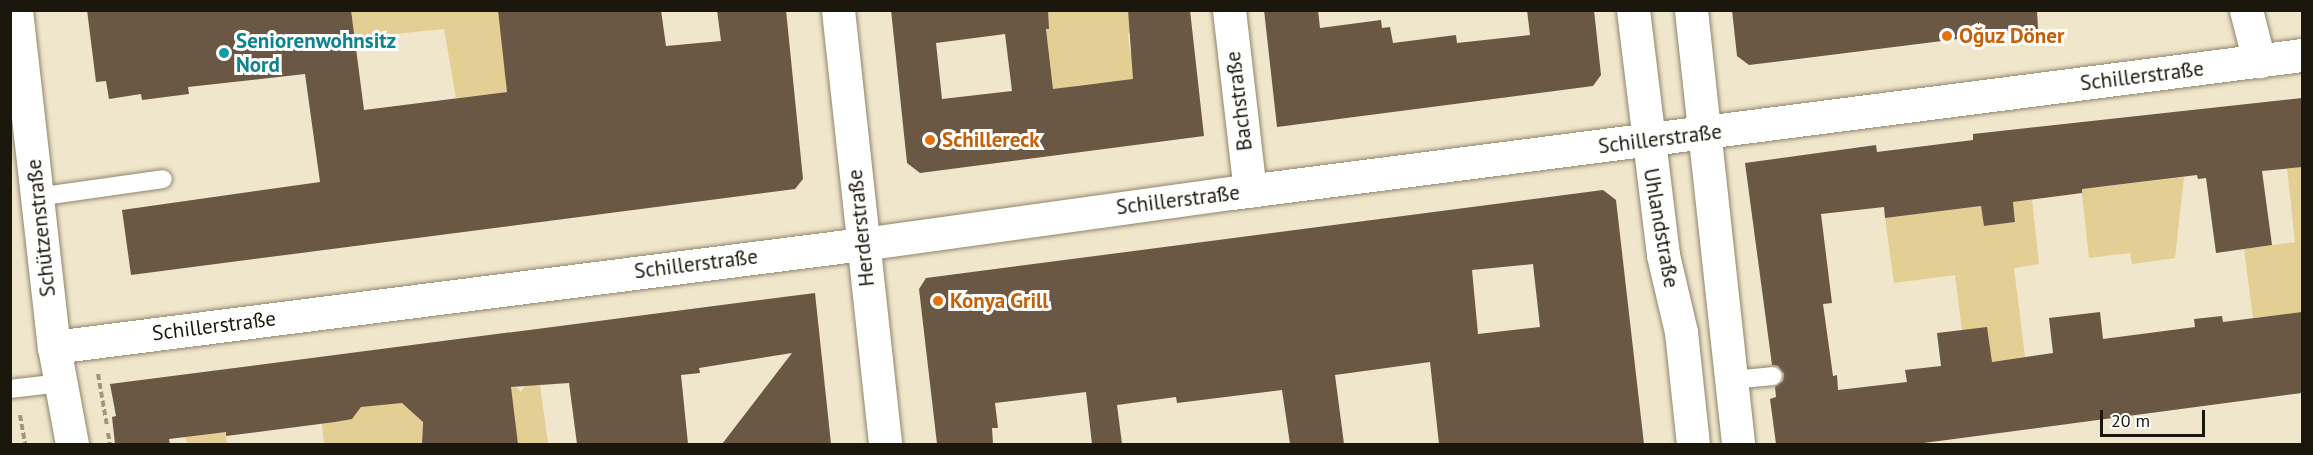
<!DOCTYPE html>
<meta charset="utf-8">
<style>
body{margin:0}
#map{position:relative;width:2313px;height:455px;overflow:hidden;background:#f0e6cb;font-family:"PT Sans",sans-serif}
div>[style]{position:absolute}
.green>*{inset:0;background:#e3ce93}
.building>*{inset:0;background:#6a5744}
.path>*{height:4px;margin-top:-2px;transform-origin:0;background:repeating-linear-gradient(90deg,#9e9682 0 6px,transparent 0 9px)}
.roads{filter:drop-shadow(0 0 2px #8e856c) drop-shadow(0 0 2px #8e856c)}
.lane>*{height:18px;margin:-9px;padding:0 9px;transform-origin:9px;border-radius:9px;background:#fff}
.street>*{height:33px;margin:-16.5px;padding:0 16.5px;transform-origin:16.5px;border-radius:16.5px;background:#fff}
.secondary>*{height:33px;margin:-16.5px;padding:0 16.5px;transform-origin:16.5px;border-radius:16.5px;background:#fff}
.dots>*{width:16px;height:16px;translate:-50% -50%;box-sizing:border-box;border:3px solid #fff;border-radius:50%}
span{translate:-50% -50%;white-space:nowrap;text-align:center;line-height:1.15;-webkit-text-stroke:6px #fff;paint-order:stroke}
.food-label{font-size:21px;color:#c56008;font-weight:700}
.left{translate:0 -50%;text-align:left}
.culture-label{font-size:21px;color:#0d838f;font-weight:700}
.street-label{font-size:21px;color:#1b170d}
.frame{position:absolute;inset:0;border:12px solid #1b170d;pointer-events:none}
.scale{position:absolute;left:2100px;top:410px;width:105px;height:27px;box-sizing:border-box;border:3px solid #1b170d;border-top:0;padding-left:8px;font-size:18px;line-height:21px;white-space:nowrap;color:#1b170d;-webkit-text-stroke:4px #fff;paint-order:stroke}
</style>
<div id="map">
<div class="green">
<i style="clip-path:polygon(351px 11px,510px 11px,507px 92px,456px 98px,444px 29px,355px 38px)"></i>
<i style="clip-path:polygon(1044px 11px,1128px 11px,1133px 32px,1128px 33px,1130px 53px,1135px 52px,1153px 90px,1097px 83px,1074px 86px,1054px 96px)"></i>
<i style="clip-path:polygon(2301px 157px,2302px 312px,2253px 318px,2244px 249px,2295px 242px,2286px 159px)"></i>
<i style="clip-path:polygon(2184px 177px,2175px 258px,2132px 264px,2130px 253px,2089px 258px,2081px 185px,2100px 187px)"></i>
<i style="clip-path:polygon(2032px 200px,2039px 264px,2014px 268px,2025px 357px,1984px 363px,1962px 330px,1955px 275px,1894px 283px,1885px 218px,1981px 206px,1985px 226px,2015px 222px,2013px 202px)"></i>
<i style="clip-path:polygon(540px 385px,548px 444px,518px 444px,516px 430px,498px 432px,491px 390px,516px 387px,521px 392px,525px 386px)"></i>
<i style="clip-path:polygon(423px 399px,422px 444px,324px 444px,322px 424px,356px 414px,361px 407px)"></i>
<i style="clip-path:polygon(225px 427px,226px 441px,230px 444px,188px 444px,181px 431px)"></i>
</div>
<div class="building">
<i style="clip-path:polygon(87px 10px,351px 10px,364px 110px,507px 92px,498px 10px,661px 10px,666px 46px,721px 41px,717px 10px,786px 10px,803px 179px,795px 189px,131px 275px,122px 210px,320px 182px,305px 74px,188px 87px,189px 94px,142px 100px,141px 94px,109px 99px,106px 81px,96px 82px)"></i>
<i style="clip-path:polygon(evenodd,891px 10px,1048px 10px,1049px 29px,1046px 29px,1053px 89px,1133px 79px,1128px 10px,1190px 10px,1204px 136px,920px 173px,907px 163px,891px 10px,1005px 34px,1012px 91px,942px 99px,936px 43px,1005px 34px)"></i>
<i style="clip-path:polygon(1264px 10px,1318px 10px,1320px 28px,1381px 20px,1382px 28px,1390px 27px,1393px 43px,1456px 35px,1457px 43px,1530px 35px,1527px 10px,1594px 10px,1601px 75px,1593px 86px,1277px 127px)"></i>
<i style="clip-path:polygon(1732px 10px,2037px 10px,2038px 29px,1749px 65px,1737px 56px)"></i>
<i style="clip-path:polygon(2302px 98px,2302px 167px,2262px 171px,2272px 245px,2216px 253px,2206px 178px,2198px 179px,2197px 175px,2082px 189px,2082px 193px,2013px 202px,2015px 222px,1984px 226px,1981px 206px,1885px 218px,1884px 207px,1821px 214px,1832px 303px,1823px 304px,1833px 376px,1837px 375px,1838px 390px,1907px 382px,1905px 370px,1941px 366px,1937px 333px,1987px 327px,1992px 362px,2053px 353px,2049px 318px,2100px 312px,2103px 339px,2195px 327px,2194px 319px,2222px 316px,2223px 322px,2302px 312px,2302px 393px,1916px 444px,1776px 444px,1770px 399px,1776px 397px,1775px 387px,1783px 381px,1784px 374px,1778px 366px,1772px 365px,1745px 163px,1876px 145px,1877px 152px,1973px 140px,1973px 134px)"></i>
<i style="clip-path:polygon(evenodd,1603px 190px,1616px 200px,1644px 444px,1439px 444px,1430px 362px,1335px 375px,1344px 444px,1290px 444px,1282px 390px,1177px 403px,1176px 397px,1117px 405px,1122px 444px,1092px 444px,1086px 392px,995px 403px,998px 428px,992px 428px,993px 444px,937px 444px,919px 289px,926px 278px,1603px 190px,1533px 264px,1540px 327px,1478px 334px,1472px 270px,1533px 264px)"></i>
<i style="clip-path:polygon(815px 293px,831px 444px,722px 444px,792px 353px,699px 368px,700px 373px,681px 375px,688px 444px,577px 444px,569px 383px,511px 387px,518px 444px,422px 444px,423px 422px,402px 403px,361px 407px,352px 419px,335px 422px,226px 436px,226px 432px,169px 439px,170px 444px,115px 444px,112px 417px,116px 416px,110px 384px)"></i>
</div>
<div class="path">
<i style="left:98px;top:374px;width:53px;rotate:80.2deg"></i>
<i style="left:20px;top:415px;width:29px;rotate:80deg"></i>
<i style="left:108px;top:433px;width:11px;rotate:80deg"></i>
</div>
<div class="roads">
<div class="lane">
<i style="left:37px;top:197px;width:127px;rotate:-8.1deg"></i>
<i style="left:1731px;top:380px;width:42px;rotate:-5.4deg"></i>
<i style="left:10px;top:389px;width:51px;rotate:-6.7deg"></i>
</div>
<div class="street">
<i style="left:838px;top:10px;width:437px;rotate:83.8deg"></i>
<i style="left:1229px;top:10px;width:182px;rotate:83.4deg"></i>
<i style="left:1633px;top:10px;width:247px;rotate:83deg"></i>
<i style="left:1663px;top:255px;width:79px;rotate:76.8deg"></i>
<i style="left:1681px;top:332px;width:113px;rotate:83.9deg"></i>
<i style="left:1691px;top:10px;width:437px;rotate:83.8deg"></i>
<i style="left:2246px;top:10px;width:53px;rotate:75.7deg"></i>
<i style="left:54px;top:347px;width:816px;rotate:-7.26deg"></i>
<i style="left:863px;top:244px;width:373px;rotate:-7.9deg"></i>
<i style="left:1232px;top:193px;width:1079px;rotate:-7.35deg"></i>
</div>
<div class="secondary">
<i style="left:16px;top:10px;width:339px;rotate:83.6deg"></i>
<i style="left:54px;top:347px;width:99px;rotate:79.5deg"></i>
</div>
</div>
<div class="dots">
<i style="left:1947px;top:36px;background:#e8710a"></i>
<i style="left:224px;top:53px;background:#0f9aa8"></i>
<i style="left:930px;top:140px;background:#e8710a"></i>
<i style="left:938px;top:301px;background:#e8710a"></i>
</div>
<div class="food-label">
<span class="left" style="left:1959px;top:36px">Oğuz Döner</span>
<span class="left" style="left:942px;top:140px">Schillereck</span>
<span class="left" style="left:950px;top:301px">Konya Grill</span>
</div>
<div class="culture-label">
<span class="left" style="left:236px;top:53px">Seniorenwohnsitz<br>Nord</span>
</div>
<div class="street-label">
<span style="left:2142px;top:76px;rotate:-7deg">Schillerstraße</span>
<span style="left:1239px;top:101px;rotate:-97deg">Bachstraße</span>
<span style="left:1660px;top:139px;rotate:-7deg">Schillerstraße</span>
<span style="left:1178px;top:200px;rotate:-7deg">Schillerstraße</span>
<span style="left:41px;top:228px;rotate:-96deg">Schützenstraße</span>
<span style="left:861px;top:228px;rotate:-96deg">Herderstraße</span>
<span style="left:1661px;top:228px;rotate:80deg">Uhlandstraße</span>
<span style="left:696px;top:264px;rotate:-7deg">Schillerstraße</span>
<span style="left:214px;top:326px;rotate:-7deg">Schillerstraße</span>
</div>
<div class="frame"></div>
<div class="scale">20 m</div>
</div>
